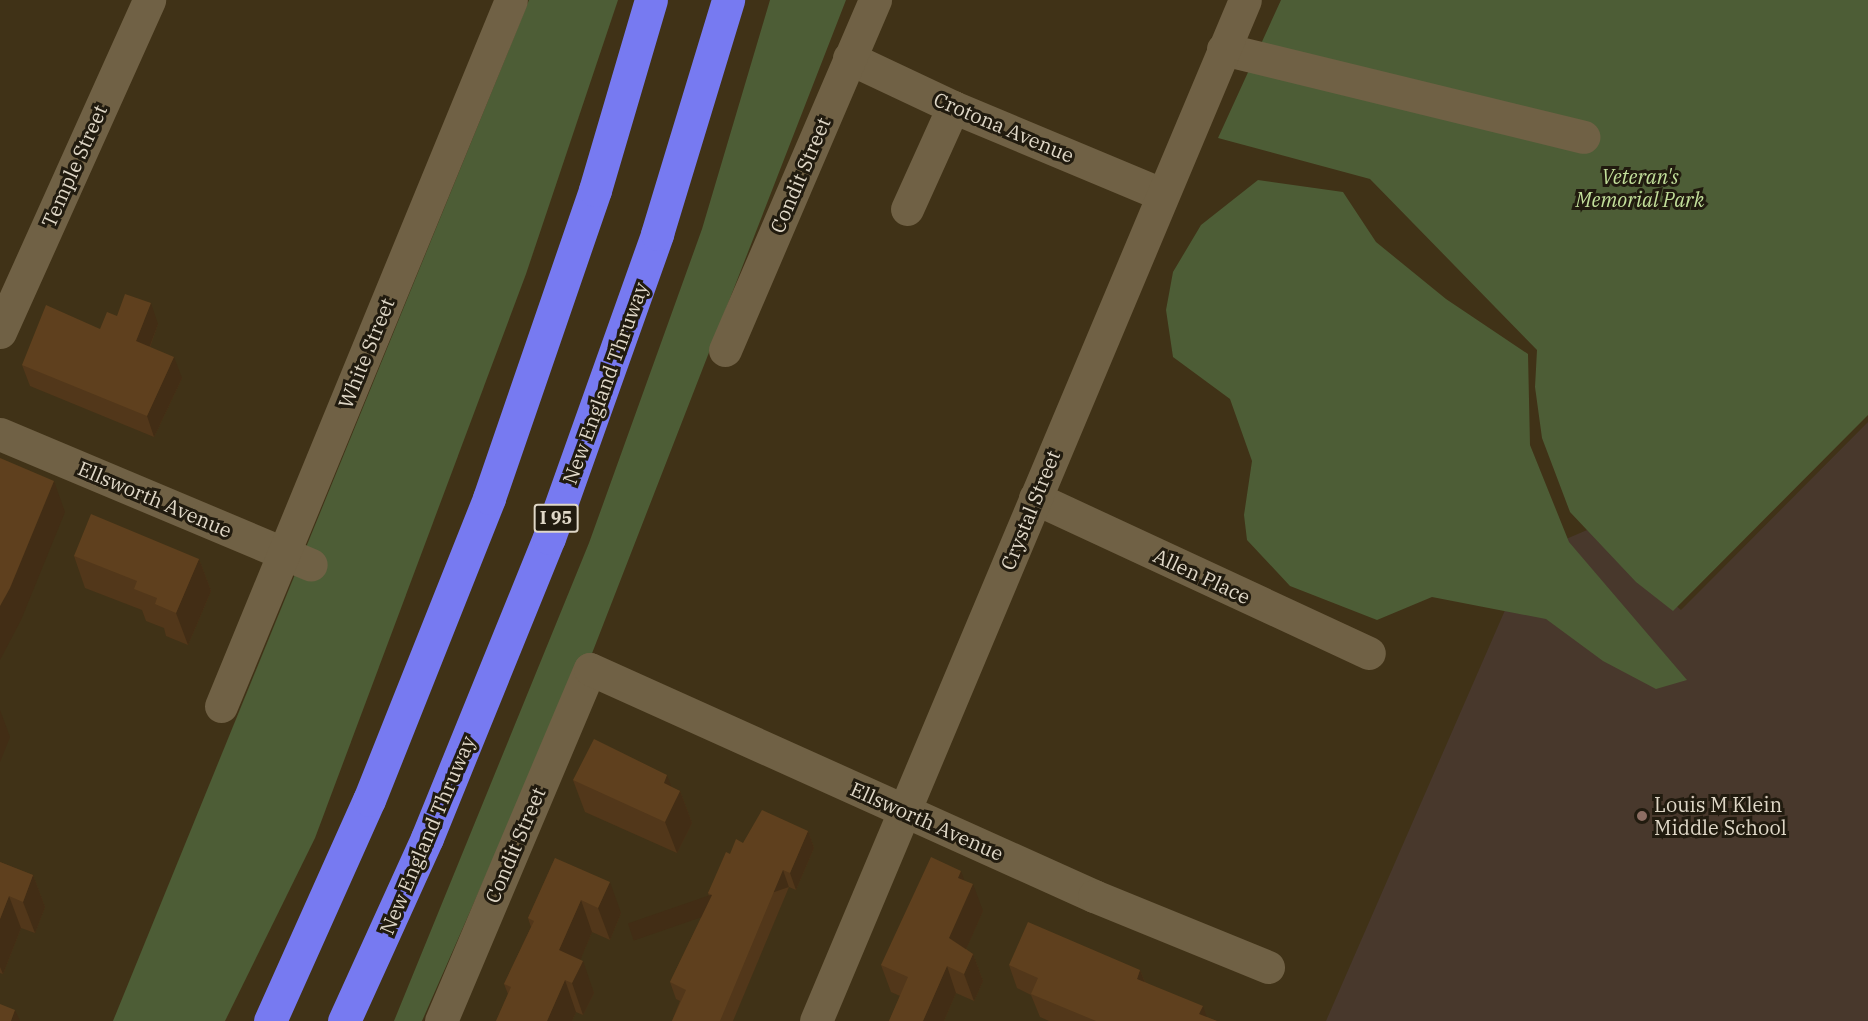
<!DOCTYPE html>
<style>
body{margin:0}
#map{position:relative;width:1868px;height:1021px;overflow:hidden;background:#403217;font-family:"IBM Plex Serif",serif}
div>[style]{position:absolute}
.education>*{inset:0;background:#48382c}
.green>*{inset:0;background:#4d5d36}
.minor>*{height:33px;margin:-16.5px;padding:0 16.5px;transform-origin:16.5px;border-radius:16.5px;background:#706145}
.highway>*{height:33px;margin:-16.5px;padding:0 16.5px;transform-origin:16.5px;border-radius:16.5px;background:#777af1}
.wall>*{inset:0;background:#52371a}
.shaded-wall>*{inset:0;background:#422d15;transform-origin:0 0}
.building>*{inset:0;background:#5f401e}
.dots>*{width:16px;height:16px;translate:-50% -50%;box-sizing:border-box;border:3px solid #211b0f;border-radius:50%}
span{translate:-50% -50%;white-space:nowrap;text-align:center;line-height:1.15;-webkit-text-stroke:6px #211b0f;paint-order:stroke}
.shield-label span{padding:2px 4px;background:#211b0f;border:2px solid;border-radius:4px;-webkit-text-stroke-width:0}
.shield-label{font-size:18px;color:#dfd7c7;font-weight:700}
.street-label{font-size:20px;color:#dfd7c7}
.park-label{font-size:20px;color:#c2df9a;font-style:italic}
.poi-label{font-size:20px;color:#dfd7c7}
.left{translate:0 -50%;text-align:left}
</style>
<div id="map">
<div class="education">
<i style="clip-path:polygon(1868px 422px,1868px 1021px,1326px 1021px,1529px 555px,1587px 530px,1681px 610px)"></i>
</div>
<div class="green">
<i style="clip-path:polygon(529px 0,618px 0,526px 274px,315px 838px,225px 1021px,113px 1021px)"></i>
<i style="clip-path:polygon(770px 0,846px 0,591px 656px,577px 668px,422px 1021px,394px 1021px,589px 543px,702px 229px)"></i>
<i style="clip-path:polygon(1281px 0,1868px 0,1868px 415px,1673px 611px,1636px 582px,1570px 512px,1542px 438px,1535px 387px,1537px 350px,1370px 179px,1218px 138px)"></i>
<i style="clip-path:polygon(1258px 180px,1343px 192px,1376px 242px,1446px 299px,1528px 354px,1530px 445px,1569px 542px,1687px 680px,1656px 689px,1603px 661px,1546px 619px,1432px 597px,1377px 620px,1290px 586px,1247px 540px,1244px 515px,1252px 461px,1230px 399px,1173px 357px,1166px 310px,1173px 272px,1201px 225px)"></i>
</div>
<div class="minor">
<i style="left:1223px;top:49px;width:371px;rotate:13.7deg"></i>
<i style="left:849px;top:58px;width:115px;rotate:25.2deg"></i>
<i style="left:953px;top:107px;width:225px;rotate:22.7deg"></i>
<i style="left:907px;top:209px;width:112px;rotate:-65.7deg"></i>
<i style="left:0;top:332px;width:364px;rotate:-65.8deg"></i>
<i style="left:725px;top:350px;width:381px;rotate:-66.8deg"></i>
<i style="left:0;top:434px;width:337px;rotate:22.8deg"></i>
<i style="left:1035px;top:498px;width:368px;rotate:24.9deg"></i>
<i style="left:221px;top:706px;width:763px;rotate:-67.67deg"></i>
<i style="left:441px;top:1021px;width:382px;rotate:-67.1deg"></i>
<i style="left:590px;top:669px;width:553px;rotate:24.25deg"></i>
<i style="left:1094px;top:896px;width:188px;rotate:22.2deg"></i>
<i style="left:816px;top:1021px;width:1107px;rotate:-67.21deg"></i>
</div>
<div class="highway">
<i style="left:270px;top:1021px;width:242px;rotate:-65.9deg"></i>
<i style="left:369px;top:800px;width:325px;rotate:-68.3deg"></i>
<i style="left:489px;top:498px;width:326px;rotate:-71deg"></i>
<i style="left:595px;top:190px;width:198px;rotate:-73.6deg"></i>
<i style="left:344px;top:1021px;width:201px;rotate:-65.6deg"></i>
<i style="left:427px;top:838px;width:324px;rotate:-67.9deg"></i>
<i style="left:549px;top:538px;width:323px;rotate:-70.4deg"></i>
<i style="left:657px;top:234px;width:245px;rotate:-73.1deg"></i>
</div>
<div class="wall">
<i style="clip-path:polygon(117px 316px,158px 324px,150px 347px,182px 378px,154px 437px,30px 386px,22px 365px,100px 329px)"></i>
<i style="clip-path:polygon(74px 556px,199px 559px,211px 591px,188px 645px,166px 636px,164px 628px,146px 621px,142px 610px,85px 588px)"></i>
<i style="clip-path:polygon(573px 780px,671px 787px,680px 791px,692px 823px,677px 853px,585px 812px)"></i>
<i style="clip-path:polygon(808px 831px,814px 848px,796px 890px,789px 887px,733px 1021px,672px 1021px,680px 1001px,676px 999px,670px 982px,710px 899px,708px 893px,730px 854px,743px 843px)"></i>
<i style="clip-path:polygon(555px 858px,621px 913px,610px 940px,592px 932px,580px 960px,594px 993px,583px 1015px,576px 1012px,572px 1021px,496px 1021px,508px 994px,504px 984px,531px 927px,528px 918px)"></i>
<i style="clip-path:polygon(0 862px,33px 875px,45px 907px,35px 933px,21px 928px,3px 974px,0 973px)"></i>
<i style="clip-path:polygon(964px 880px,983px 911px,966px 949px,973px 954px,983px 981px,974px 1001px,956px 993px,944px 1021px,889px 1021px,900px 996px,891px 992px,881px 965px)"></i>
<i style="clip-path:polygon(1009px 965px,1140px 970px,1145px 982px,1207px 1017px,1217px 1021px,1049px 1021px,1040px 1017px,1031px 995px,1017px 988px)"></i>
</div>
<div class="shaded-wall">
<i style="clip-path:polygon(151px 303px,158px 324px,144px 362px,136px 341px)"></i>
<i style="clip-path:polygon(174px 357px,182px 378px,154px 437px,147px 416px)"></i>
<i style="clip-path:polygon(54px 481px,65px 512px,21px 620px,0 660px,0 606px)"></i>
<i style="clip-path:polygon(199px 559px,211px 591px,188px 645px,176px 613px)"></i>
<i style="clip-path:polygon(0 710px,10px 737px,0 762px)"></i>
<i style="clip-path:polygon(667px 775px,676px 799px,680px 791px,692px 823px,677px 853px,665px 822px,664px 783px)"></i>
<i style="clip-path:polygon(808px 831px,814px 848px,796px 890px,790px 873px)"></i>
<i style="left:783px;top:870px;width:18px;height:164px;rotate:71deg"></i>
<i style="clip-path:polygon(961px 871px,969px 893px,973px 884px,983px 911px,959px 965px,949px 938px,958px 878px)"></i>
<i style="clip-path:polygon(33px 875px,45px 907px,35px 933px,23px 902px)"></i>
<i style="clip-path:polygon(610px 882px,621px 913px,610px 940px,598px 908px)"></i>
<i style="clip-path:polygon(9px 896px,21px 928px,3px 974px,0 967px,0 919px)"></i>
<i style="clip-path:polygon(581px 900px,592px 932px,571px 982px,559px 950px)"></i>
<i style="clip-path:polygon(973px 954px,983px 981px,974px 1001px,964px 974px)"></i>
<i style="clip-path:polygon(583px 961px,594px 993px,583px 1015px,572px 983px)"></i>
<i style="clip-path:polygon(947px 966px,956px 993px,944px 1021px,923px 1021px)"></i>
<i style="clip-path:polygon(1140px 970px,1149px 993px,1137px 979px)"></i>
<i style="clip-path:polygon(565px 980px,576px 1012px,572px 1021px,547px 1021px)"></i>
<i style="clip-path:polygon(1203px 1006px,1208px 1021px,1199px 1014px)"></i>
<i style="clip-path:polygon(15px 1010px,20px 1021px,11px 1021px)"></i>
</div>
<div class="building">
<i style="clip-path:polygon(125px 294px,151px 303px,136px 341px,174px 357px,147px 416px,22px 365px,46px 305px,100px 329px,107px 312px,117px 316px)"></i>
<i style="clip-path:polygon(0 458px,54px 481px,10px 588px,0 606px)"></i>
<i style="clip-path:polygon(91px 514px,199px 559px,176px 613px,155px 604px,157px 598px,134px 589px,137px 581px,74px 556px)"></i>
<i style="clip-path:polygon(594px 739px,667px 775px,664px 783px,680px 791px,665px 822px,573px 780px)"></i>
<i style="clip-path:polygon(762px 810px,808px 831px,790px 873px,783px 870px,720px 1021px,672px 1021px,686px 990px,670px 982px,712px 895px,708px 893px,726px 852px,730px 854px,736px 839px,743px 843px)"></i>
<i style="clip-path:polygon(931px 857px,961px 871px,958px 878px,973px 884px,949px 938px,973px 954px,964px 974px,947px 966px,923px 1021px,889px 1021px,908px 977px,881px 965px)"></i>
<i style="clip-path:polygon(555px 858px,610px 882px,598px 908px,581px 900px,559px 950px,583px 961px,572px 983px,565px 980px,547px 1021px,496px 1021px,511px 987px,504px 984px,534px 921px,528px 918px)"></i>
<i style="clip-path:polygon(0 862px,33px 875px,23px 902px,9px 896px,0 919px)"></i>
<i style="clip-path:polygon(1028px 922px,1140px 970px,1137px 979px,1203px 1006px,1199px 1014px,1217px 1021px,1096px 1021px,1031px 994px,1038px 978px,1009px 965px)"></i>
<i style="clip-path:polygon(0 1004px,15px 1010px,11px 1021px,0 1021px)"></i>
</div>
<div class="dots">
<i style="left:1642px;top:816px;background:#8d6e63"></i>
</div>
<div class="shield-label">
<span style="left:556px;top:518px">I 95</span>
</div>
<div class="street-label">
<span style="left:1004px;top:127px;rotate:23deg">Crotona Avenue</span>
<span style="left:74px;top:166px;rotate:-66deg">Temple Street</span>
<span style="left:800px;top:175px;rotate:-67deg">Condit Street</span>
<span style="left:366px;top:353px;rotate:-68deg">White Street</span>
<span style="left:605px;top:383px;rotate:-70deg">New England Thruway</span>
<span style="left:155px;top:499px;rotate:23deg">Ellsworth Avenue</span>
<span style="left:1030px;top:510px;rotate:-68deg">Crystal Street</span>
<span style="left:1202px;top:576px;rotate:25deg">Allen Place</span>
<span style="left:927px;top:821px;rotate:24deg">Ellsworth Avenue</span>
<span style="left:427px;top:835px;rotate:-67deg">New England Thruway</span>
<span style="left:515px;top:845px;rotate:-67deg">Condit Street</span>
</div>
<div class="park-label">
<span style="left:1640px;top:188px">Veteran's<br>Memorial Park</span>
</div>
<div class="poi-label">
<span class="left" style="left:1654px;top:816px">Louis M Klein<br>Middle School</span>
</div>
</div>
